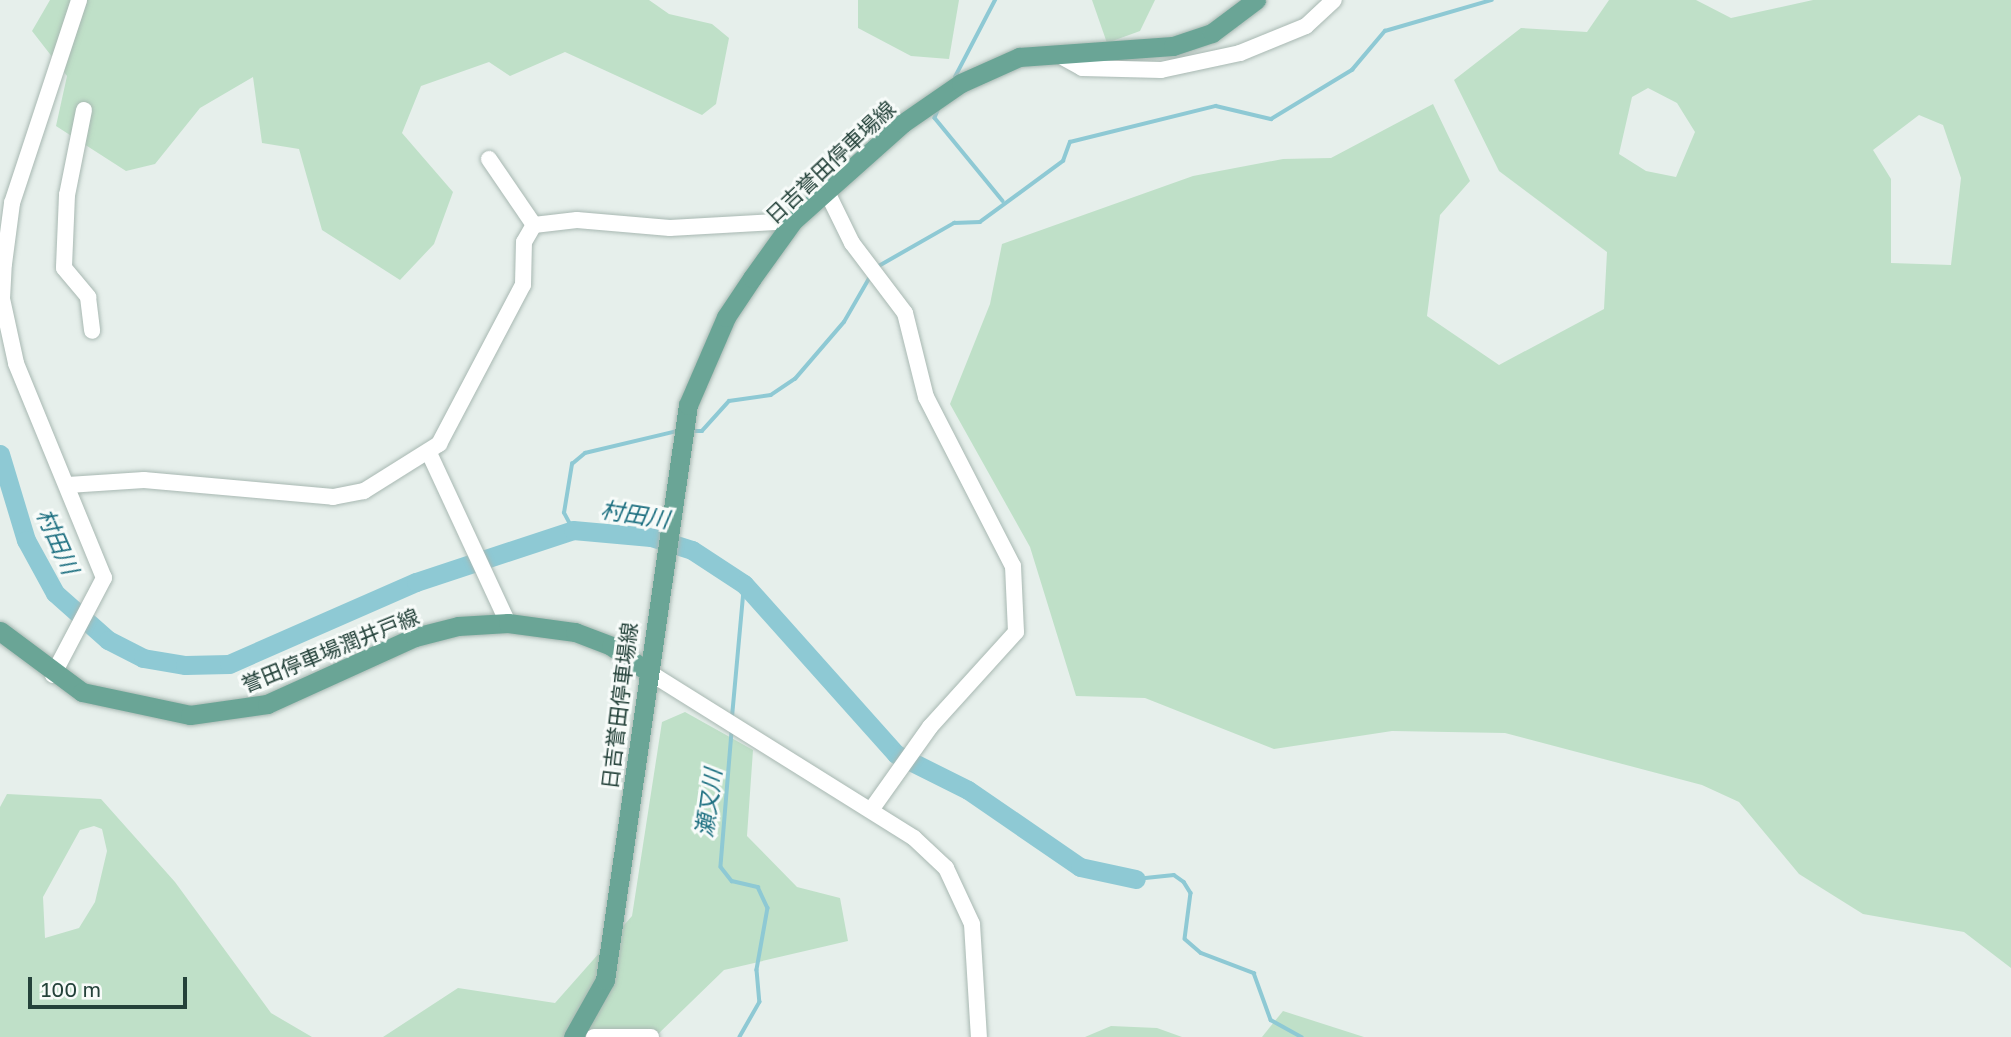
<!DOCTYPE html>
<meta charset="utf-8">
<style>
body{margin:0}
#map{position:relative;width:2011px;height:1037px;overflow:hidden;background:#e6efeb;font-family:"Golos Text","Noto Sans JP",sans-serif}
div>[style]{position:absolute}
.green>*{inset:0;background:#bfe0c8}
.stream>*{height:3.5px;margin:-1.75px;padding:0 1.75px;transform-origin:1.75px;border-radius:1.75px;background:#8ec9d4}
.river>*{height:19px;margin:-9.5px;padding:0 9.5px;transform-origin:9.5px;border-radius:9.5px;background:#8ec9d4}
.roads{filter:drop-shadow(0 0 2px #a8b8b2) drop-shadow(0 0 2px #a8b8b2)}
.minor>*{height:16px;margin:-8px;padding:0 8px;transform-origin:8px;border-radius:8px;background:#fff}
.major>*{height:19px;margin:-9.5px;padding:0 9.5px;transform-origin:9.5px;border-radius:9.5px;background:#6aa596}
span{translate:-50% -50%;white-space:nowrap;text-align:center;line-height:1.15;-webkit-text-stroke:6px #f7fbf9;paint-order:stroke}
.street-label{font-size:21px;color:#24423a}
.water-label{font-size:23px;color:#1c6f80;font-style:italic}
.scale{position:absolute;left:28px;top:977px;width:159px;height:32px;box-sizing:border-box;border:4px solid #24423a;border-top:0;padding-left:9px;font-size:21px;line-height:24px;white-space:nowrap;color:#24423a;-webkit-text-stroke:5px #f7fbf9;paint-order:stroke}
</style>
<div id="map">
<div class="green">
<i style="clip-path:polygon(50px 0,649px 0,669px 14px,712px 24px,729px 38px,716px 104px,702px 115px,565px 52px,510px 76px,489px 62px,421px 86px,402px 133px,453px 192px,434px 244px,400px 280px,322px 230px,299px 149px,262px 143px,253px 77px,200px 108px,155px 164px,126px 171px,56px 126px,67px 76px,32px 31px)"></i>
<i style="clip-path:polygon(858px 0,959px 0,949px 59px,911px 56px,858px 28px)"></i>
<i style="clip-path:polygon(1092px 0,1155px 0,1140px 31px,1107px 43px)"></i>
<i style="clip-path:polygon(evenodd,1609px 0,1696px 0,1731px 18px,1813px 0,2011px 0,2011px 968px,1964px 932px,1863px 914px,1799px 874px,1739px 802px,1702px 785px,1505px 733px,1392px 731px,1274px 749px,1145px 698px,1076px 696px,1030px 547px,950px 404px,990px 304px,1002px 244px,1193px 176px,1283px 159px,1331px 158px,1433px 104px,1470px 181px,1440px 215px,1427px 316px,1499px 365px,1604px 309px,1607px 252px,1499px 171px,1454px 80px,1521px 28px,1587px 32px,1609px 0,1648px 88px,1677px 103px,1695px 132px,1676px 177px,1646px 171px,1619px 154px,1632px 97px,1648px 88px,1609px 0,1919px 115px,1943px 125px,1961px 178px,1951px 265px,1891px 263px,1891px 179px,1873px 150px,1919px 115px)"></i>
<i style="clip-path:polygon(685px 712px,753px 750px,747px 836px,797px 887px,840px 898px,848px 941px,724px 970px,655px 1037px,383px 1037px,458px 988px,555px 1003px,632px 916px,662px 722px)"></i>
<i style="clip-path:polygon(evenodd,7px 794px,101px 799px,175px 882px,271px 1013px,312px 1037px,0 1037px,0 807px,7px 794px,94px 826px,102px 829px,107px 851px,95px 902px,79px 928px,45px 938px,43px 897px,80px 830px,94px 826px)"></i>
<i style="clip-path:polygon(1283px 1011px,1364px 1037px,1262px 1037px)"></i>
<i style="clip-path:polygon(1111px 1026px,1157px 1028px,1182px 1037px,1085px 1037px)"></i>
</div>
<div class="stream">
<i style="left:955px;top:77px;width:87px;rotate:-62.5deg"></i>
<i style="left:940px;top:106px;width:13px;rotate:113deg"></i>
<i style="left:935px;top:118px;width:107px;rotate:50.7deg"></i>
<i style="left:877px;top:267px;width:89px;rotate:-29.7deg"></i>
<i style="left:954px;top:223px;width:26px;rotate:-2deg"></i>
<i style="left:980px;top:222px;width:103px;rotate:-36.3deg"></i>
<i style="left:1063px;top:161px;width:20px;rotate:-70deg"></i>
<i style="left:1070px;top:142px;width:150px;rotate:-13.9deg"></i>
<i style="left:1216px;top:106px;width:57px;rotate:13.3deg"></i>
<i style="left:1271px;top:119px;width:95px;rotate:-31.2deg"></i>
<i style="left:1352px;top:70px;width:51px;rotate:-49.8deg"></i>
<i style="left:1385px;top:31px;width:111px;rotate:-16.2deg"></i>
<i style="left:692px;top:431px;width:10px"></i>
<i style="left:702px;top:431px;width:40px;rotate:-48deg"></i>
<i style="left:729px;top:401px;width:42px;rotate:-8.1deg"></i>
<i style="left:771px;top:395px;width:29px;rotate:-34deg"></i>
<i style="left:795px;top:379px;width:75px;rotate:-49.3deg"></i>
<i style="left:844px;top:322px;width:54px;rotate:-60.1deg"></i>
<i style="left:573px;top:530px;width:19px;rotate:-118deg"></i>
<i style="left:564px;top:513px;width:50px;rotate:-80.7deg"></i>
<i style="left:572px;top:464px;width:17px;rotate:-40deg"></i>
<i style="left:585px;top:453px;width:95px;rotate:-13.4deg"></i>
<i style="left:732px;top:717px;width:134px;rotate:-84.8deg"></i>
<i style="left:732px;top:732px;width:135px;rotate:94.7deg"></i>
<i style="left:721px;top:867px;width:18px;rotate:52deg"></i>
<i style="left:732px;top:881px;width:27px;rotate:13deg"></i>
<i style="left:758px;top:887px;width:23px;rotate:65deg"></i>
<i style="left:768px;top:908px;width:63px;rotate:100.1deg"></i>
<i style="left:757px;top:970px;width:32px;rotate:85deg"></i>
<i style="left:760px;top:1002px;width:40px;rotate:119.7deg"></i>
<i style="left:1136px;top:879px;width:38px;rotate:-6deg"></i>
<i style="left:1174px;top:875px;width:12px;rotate:35deg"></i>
<i style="left:1184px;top:882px;width:13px;rotate:58deg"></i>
<i style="left:1191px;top:893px;width:46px;rotate:97.4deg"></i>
<i style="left:1185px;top:939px;width:21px;rotate:41deg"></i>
<i style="left:1201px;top:953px;width:57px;rotate:20.7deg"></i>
<i style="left:1254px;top:973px;width:50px;rotate:70.1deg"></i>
<i style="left:1271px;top:1020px;width:35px;rotate:29deg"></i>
</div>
<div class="river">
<i style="left:0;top:454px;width:90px;rotate:73.2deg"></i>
<i style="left:26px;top:540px;width:60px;rotate:61.3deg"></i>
<i style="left:55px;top:593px;width:71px;rotate:41.6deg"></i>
<i style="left:108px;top:640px;width:39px;rotate:27deg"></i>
<i style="left:143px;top:658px;width:43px;rotate:9.5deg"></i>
<i style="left:185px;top:665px;width:44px;rotate:-1.3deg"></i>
<i style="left:229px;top:664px;width:204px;rotate:-23.7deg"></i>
<i style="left:416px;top:582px;width:165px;rotate:-18.3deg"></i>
<i style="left:573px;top:530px;width:78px;rotate:5.1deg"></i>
<i style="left:651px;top:537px;width:43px;rotate:17.6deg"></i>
<i style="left:692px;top:550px;width:62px;rotate:33.2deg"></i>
<i style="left:744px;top:584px;width:228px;rotate:48.2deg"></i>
<i style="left:896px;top:754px;width:80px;rotate:26.6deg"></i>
<i style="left:968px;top:790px;width:136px;rotate:34.5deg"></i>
<i style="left:1080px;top:867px;width:57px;rotate:12.1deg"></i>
</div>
<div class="roads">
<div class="minor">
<i style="left:1057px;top:54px;width:29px;rotate:29deg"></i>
<i style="left:1082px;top:68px;width:79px;rotate:1.5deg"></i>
<i style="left:1161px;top:70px;width:81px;rotate:-12.1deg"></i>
<i style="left:1240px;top:53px;width:71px;rotate:-22.2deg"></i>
<i style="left:1306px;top:26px;width:38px;rotate:-43deg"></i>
<i style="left:84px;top:110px;width:87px;rotate:101.3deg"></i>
<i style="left:67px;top:195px;width:73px;rotate:92.4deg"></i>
<i style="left:64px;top:268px;width:38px;rotate:50deg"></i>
<i style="left:88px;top:297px;width:34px;rotate:83deg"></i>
<i style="left:489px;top:159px;width:80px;rotate:55.7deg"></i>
<i style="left:827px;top:192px;width:57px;rotate:63.9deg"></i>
<i style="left:852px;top:243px;width:88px;rotate:52.9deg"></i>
<i style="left:905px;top:313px;width:87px;rotate:76deg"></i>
<i style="left:926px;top:397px;width:190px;rotate:62.8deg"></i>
<i style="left:1013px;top:566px;width:66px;rotate:87.4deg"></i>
<i style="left:1016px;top:632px;width:128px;rotate:132.2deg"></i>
<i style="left:930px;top:727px;width:102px;rotate:125.4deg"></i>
<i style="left:430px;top:455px;width:185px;rotate:65.1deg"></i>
<i style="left:68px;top:485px;width:76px;rotate:-3.8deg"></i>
<i style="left:144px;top:480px;width:190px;rotate:5.1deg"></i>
<i style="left:333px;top:497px;width:32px;rotate:-11deg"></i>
<i style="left:364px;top:491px;width:89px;rotate:-32.1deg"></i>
<i style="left:439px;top:444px;width:180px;rotate:-62.2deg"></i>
<i style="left:523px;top:285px;width:43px;rotate:-88.7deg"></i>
<i style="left:524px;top:242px;width:20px;rotate:-60deg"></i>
<i style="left:534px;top:225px;width:43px;rotate:-6.6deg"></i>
<i style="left:577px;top:220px;width:93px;rotate:4.9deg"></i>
<i style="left:670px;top:228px;width:123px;rotate:-3.3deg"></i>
<i style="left:647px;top:671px;width:315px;rotate:32deg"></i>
<i style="left:914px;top:838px;width:44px;rotate:43.2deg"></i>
<i style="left:946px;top:868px;width:62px;rotate:65.1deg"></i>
<i style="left:972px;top:924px;width:113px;rotate:86.5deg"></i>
<i style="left:53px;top:675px;width:110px;rotate:-62.3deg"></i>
<i style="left:104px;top:578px;width:232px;rotate:-112.3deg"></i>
<i style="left:16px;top:363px;width:66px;rotate:-102.3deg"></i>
<i style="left:2px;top:299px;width:35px;rotate:-87deg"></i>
<i style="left:4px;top:264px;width:62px;rotate:-82.5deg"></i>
<i style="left:12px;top:203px;width:214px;rotate:-71.7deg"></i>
<i style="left:594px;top:1037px;width:57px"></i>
</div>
<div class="major">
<i style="left:0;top:631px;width:102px;rotate:36.6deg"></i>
<i style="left:82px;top:692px;width:110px;rotate:12deg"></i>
<i style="left:190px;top:715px;width:78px;rotate:-8.1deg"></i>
<i style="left:267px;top:704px;width:162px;rotate:-24.4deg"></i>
<i style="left:415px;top:637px;width:44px;rotate:-14.3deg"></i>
<i style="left:458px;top:626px;width:50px;rotate:-3.4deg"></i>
<i style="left:508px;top:623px;width:68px;rotate:7.7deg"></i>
<i style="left:575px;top:632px;width:39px;rotate:21deg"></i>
<i style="left:611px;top:646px;width:44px;rotate:34.8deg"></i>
<i style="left:573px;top:1037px;width:65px;rotate:-60.7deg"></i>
<i style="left:605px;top:980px;width:581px;rotate:-81.79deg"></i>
<i style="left:688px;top:405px;width:96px;rotate:-66.6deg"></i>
<i style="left:726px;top:317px;width:47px;rotate:-56.3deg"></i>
<i style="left:752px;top:278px;width:70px;rotate:-54.3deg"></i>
<i style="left:793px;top:221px;width:147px;rotate:-41.7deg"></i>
<i style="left:903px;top:123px;width:70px;rotate:-34.6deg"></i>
<i style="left:961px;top:83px;width:64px;rotate:-24.1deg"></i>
<i style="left:1019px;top:57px;width:154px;rotate:-4.1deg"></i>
<i style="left:1173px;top:46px;width:41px;rotate:-18.4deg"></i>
<i style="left:1212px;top:33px;width:55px;rotate:-36.9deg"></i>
</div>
</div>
<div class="street-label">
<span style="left:830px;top:162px;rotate:-43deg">日吉誉田停車場線</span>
<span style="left:330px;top:650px;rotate:-22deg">誉田停車場潤井戸線</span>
<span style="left:619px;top:706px;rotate:-83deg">日吉誉田停車場線</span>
</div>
<div class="water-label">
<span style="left:635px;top:514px;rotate:9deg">村田川</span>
<span style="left:58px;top:541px;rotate:66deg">村田川</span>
<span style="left:708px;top:803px;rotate:-82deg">瀬又川</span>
</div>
<div class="scale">100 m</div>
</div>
